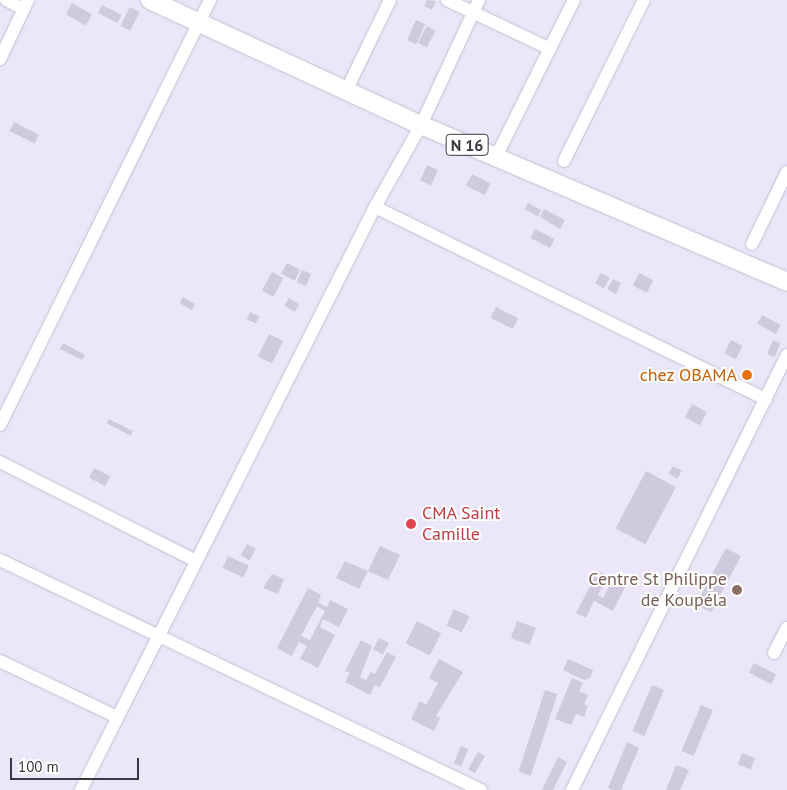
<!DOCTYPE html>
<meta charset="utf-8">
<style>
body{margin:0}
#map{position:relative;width:787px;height:790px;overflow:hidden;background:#ebe6fa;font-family:"PT Sans",sans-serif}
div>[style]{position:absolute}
.building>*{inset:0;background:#cfcadd;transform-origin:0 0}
.roads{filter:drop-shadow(0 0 1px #c4bfd2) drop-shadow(0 0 1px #c4bfd2)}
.minor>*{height:12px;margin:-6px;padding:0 6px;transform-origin:6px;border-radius:6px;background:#fff}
.highway>*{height:18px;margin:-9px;padding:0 9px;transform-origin:9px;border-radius:9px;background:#fff}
.dots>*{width:14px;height:14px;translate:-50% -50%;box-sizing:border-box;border:2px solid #fff;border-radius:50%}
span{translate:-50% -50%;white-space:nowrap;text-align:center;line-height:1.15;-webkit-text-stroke:4px #fff;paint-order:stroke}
.shield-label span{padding:1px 4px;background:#fff;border:1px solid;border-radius:4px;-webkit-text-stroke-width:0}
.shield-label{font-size:16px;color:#3a3840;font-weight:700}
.food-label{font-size:18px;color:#c56008}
.right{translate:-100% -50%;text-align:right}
.health-label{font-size:18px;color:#be3a42}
.left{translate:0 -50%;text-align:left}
.education-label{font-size:18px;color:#785e54}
.scale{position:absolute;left:10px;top:758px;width:129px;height:22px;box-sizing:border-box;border:2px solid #3a3840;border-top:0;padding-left:6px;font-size:15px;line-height:18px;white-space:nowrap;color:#3a3840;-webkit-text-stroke:4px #fff;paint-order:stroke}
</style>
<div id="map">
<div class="building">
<i style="clip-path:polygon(427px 0,436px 1px,432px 10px,424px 6px)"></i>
<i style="left:72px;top:3px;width:23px;height:13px;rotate:29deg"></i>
<i style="left:102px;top:5px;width:22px;height:9px;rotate:27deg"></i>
<i style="left:130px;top:7px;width:11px;height:21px;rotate:27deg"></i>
<i style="left:416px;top:20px;width:10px;height:22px;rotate:24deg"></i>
<i style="left:427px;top:26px;width:10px;height:19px;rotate:29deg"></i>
<i style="left:14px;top:122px;width:28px;height:10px;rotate:27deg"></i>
<i style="left:427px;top:165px;width:12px;height:17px;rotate:24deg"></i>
<i style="left:472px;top:174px;width:21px;height:13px;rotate:28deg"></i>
<i style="left:528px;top:203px;width:15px;height:7px;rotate:28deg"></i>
<i style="clip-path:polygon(544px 209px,565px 220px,560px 229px,540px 217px)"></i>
<i style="left:535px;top:229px;width:22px;height:10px;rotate:27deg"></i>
<i style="left:287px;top:263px;width:15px;height:12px;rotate:28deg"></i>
<i style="left:302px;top:270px;width:10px;height:13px;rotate:24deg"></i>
<i style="left:272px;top:272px;width:13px;height:21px;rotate:29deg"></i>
<i style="left:601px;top:273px;width:10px;height:12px;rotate:29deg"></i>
<i style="left:639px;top:273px;width:16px;height:14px;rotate:27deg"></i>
<i style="clip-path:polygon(613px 279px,621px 283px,616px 294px,607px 289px)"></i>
<i style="left:183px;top:297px;width:14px;height:7px;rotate:30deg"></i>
<i style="left:289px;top:298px;width:12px;height:9px;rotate:31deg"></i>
<i style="left:496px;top:307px;width:25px;height:12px;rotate:27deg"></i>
<i style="left:250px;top:312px;width:10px;height:8px;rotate:24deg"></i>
<i style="left:762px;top:315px;width:21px;height:10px;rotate:28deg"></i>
<i style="left:269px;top:334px;width:16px;height:25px;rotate:27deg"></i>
<i style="left:731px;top:340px;width:13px;height:15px;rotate:27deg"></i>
<i style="left:773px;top:340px;width:8px;height:15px;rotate:23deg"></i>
<i style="clip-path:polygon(63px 343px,85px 355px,82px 360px,60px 349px)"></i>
<i style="left:692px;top:404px;width:17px;height:15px;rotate:28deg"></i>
<i style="left:109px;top:419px;width:27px;height:5px;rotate:27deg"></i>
<i style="left:673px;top:466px;width:10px;height:9px;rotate:29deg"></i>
<i style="left:94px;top:468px;width:18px;height:11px;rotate:27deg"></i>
<i style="left:646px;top:471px;width:34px;height:65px;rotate:28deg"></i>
<i style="left:247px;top:544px;width:10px;height:13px;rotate:29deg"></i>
<i style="clip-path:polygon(380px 546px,400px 555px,388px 580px,368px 571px,359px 589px,336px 578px,345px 561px,368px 571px)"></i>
<i style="left:726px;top:548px;width:17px;height:64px;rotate:28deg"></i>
<i style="left:228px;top:556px;width:23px;height:13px;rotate:25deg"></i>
<i style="clip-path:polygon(598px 571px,608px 576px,598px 595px,603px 598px,614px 577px,627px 583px,613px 611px,594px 601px,586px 618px,576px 613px)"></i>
<i style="clip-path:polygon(272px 574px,284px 579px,278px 594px,263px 588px)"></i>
<i style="clip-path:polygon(evenodd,308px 588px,321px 595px,318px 602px,327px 607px,330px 600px,348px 609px,339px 627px,323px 619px,320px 627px,335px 635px,318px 668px,300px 659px,307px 646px,299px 642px,292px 656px,277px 648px,308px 588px,317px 606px,325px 611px,310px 640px,301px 636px,317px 606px)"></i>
<i style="left:454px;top:609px;width:17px;height:18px;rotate:25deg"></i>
<i style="left:417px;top:621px;width:27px;height:25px;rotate:27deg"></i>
<i style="left:517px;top:621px;width:20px;height:18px;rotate:20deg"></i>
<i style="left:379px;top:638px;width:11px;height:13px;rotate:27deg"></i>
<i style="clip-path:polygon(361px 640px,372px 646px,360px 677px,366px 680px,371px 672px,375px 674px,387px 652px,396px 657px,380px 687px,375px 685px,370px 695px,345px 682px,350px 673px,345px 671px)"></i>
<i style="clip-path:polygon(439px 659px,463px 672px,436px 716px,440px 718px,434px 731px,411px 719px,420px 701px,426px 705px,438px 683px,429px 678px)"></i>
<i style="clip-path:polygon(568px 659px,593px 670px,590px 678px,584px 680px,563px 670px)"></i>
<i style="left:754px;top:663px;width:25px;height:11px;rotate:27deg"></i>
<i style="clip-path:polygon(572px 678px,583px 683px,579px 691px,588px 695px,584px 704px,588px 706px,584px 717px,576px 714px,571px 725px,555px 719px)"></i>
<i style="left:652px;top:685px;width:13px;height:50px;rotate:23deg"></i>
<i style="left:545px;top:690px;width:13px;height:86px;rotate:18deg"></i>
<i style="left:701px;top:705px;width:13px;height:50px;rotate:23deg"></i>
<i style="clip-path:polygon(627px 742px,639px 748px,621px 790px,612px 790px,608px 788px)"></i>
<i style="left:461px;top:746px;width:8px;height:19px;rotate:23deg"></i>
<i style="left:478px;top:752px;width:8px;height:20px;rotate:30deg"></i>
<i style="left:742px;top:753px;width:14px;height:12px;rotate:21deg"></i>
<i style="clip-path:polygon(558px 757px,567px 762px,553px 790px,542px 790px)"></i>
<i style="clip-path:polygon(676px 765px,689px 770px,680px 790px,666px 790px)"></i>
</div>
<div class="roads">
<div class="minor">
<i style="left:6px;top:0;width:20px;rotate:27deg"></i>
<i style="left:447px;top:0;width:114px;rotate:25.4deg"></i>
<i style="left:0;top:59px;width:65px;rotate:-64.6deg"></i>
<i style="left:347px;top:89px;width:99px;rotate:-64.2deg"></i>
<i style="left:496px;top:157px;width:175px;rotate:-63.6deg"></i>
<i style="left:564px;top:161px;width:180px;rotate:-63.6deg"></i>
<i style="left:375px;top:207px;width:436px;rotate:26.2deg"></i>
<i style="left:752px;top:244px;width:80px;rotate:-64.1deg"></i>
<i style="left:0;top:425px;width:474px;rotate:-63.7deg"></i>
<i style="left:0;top:462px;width:220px;rotate:26.8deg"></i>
<i style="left:0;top:560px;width:533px;rotate:25.56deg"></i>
<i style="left:774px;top:653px;width:28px;rotate:-63deg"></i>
<i style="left:0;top:661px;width:130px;rotate:25.6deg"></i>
<i style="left:81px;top:790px;width:653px;rotate:-63.24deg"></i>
<i style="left:375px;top:207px;width:94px;rotate:-60.7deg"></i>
<i style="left:421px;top:125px;width:138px;rotate:-65.1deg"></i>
<i style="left:572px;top:790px;width:485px;rotate:-63.7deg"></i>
</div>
<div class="highway">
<i style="left:150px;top:0;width:298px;rotate:24.8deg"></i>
<i style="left:421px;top:125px;width:398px;rotate:23.2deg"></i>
</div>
</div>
<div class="dots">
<i style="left:747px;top:375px;background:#e8710a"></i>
<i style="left:411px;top:524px;background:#e0444e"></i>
<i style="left:737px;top:590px;background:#8d6e63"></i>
</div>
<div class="shield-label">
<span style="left:467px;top:145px">N 16</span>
</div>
<div class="food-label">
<span class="right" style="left:737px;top:375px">chez OBAMA</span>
</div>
<div class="health-label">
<span class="left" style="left:422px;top:524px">CMA Saint<br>Camille</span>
</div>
<div class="education-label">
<span class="right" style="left:727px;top:590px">Centre St Philippe<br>de Koupéla</span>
</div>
<div class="scale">100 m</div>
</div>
